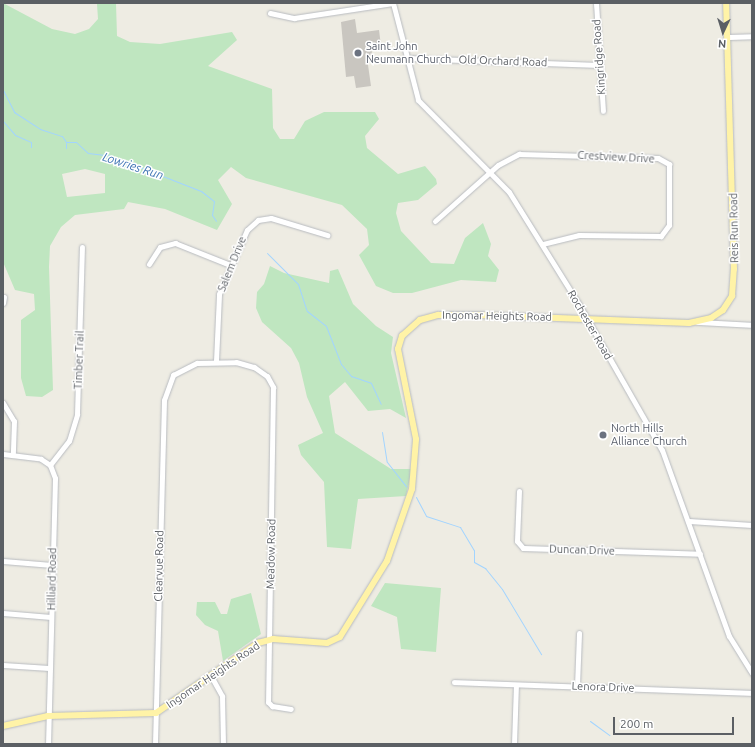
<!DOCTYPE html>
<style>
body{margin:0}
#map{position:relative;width:755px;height:747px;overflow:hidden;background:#eeece3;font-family:Ubuntu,sans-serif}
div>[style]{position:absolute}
.green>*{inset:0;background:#bfe6c0}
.stream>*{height:1px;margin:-0.5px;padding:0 0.5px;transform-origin:0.5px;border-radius:0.5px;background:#a2d4ff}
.building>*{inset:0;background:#c9c6c0}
.roads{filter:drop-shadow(0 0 1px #b8bbc0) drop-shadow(0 0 1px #b8bbc0)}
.minor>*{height:5px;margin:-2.5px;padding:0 2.5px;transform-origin:2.5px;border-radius:2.5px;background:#fff}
.major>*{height:6px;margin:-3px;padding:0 3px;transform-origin:3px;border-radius:3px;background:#fff3a7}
.dots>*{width:11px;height:11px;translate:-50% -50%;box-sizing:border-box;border:2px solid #fff;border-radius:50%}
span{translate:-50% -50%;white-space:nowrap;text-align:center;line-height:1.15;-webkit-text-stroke:3px #fff;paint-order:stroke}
.worship-label{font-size:11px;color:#5b616d}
.left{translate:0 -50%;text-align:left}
.street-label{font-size:11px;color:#5b5f64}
.water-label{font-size:12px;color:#3d73b3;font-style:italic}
.frame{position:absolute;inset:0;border:4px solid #5b5f64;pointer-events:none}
.north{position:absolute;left:703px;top:12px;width:40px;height:40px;-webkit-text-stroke:3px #fff;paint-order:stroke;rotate:184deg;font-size:11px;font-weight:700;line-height:16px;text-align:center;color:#5b5f64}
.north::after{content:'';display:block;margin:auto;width:14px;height:18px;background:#5b5f64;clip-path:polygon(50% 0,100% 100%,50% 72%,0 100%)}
.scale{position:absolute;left:613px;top:717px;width:121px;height:18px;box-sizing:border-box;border:2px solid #5b5f64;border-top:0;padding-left:5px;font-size:12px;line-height:14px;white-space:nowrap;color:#5b5f64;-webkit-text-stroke:3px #fff;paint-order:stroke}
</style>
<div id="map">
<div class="green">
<i style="clip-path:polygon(evenodd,3px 3px,52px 29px,75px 34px,89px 29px,98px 19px,97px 4px,116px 3px,117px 36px,130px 42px,160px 44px,232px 32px,237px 40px,208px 66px,272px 89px,273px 128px,280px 139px,294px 139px,305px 121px,324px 112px,375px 112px,379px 119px,365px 136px,367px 148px,398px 174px,425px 166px,436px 179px,437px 184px,418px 200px,398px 203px,396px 213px,401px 231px,431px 263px,454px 264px,465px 238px,483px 223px,491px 244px,488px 256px,499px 270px,496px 282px,461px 280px,412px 293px,393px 293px,376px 286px,359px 255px,369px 245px,367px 229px,342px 205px,246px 178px,231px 167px,218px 180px,232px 204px,217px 230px,165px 209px,128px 202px,124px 209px,75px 215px,61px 227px,50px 246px,49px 267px,53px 390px,42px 397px,26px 396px,21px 378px,21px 320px,35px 310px,34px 294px,15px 290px,3px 262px,3px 3px,85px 169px,105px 174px,105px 193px,67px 197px,62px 174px,85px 169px)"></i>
<i style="clip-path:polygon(270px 266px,284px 273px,329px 283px,330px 271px,338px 269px,353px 304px,376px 326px,393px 337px,391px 353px,406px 418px,390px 409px,368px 411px,345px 382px,329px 396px,335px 433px,391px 469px,412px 469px,406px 496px,358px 499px,351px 549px,327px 547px,324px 482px,301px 455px,298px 445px,323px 433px,307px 397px,299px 363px,291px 348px,262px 322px,256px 308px,257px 292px,264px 284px)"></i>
<i style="clip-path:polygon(385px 583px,441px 588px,436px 652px,401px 649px,397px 617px,371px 606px)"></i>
<i style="clip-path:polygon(251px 593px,261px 634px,223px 661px,218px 631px,205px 625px,196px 615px,197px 602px,215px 602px,221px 614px,227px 614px,231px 599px)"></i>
</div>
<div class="stream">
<i style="left:3px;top:90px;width:25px;rotate:63deg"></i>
<i style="left:14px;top:112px;width:31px;rotate:33deg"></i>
<i style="left:40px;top:129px;width:23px;rotate:18deg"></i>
<i style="left:62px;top:136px;width:7px;rotate:56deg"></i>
<i style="left:3px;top:121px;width:18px;rotate:49deg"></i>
<i style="left:15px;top:135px;width:17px;rotate:24deg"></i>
<i style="left:31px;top:142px;width:5px;rotate:90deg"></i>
<i style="left:66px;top:142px;width:10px"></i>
<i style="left:76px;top:142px;width:16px;rotate:43deg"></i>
<i style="left:88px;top:153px;width:23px;rotate:7deg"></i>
<i style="left:111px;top:156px;width:11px;rotate:45deg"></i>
<i style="left:119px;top:164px;width:13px"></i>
<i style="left:132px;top:164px;width:74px;rotate:21.4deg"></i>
<i style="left:201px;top:191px;width:16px;rotate:38deg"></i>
<i style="left:214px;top:201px;width:14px;rotate:98deg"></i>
<i style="left:212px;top:215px;width:7px;rotate:56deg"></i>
<i style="left:66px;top:143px;width:5px;rotate:90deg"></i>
<i style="left:267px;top:253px;width:44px;rotate:45deg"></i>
<i style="left:298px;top:284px;width:28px;rotate:72deg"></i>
<i style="left:307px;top:311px;width:24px;rotate:38deg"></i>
<i style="left:326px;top:326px;width:41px;rotate:68.5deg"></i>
<i style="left:341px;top:364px;width:16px;rotate:50deg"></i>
<i style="left:351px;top:376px;width:21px;rotate:19deg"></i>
<i style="left:371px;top:383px;width:23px;rotate:65deg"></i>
<i style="left:382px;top:432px;width:30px;rotate:81deg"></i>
<i style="left:387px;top:462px;width:31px;rotate:52deg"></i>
<i style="left:416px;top:497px;width:21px;rotate:62deg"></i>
<i style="left:426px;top:516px;width:36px;rotate:18deg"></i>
<i style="left:460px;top:527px;width:27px;rotate:59deg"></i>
<i style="left:474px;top:550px;width:12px;rotate:90deg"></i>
<i style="left:474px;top:562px;width:13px;rotate:29deg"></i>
<i style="left:485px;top:568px;width:27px;rotate:51deg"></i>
<i style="left:502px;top:589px;width:76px;rotate:59deg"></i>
<i style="left:590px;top:721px;width:24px;rotate:36deg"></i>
</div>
<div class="building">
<i style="clip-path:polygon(355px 19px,357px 33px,379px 30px,381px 46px,371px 48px,372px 54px,367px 58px,371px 86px,356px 88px,354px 76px,346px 77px,341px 22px)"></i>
</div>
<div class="roads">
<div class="minor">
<i style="left:393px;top:3px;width:100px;rotate:75.5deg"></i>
<i style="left:418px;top:100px;width:129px;rotate:45.3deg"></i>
<i style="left:509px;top:192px;width:131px;rotate:58.1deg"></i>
<i style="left:578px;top:303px;width:169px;rotate:60.3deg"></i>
<i style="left:662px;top:450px;width:198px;rotate:70.2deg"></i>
<i style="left:729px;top:636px;width:44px;rotate:58.1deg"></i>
<i style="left:596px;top:3px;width:108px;rotate:86.3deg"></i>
<i style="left:270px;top:13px;width:25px;rotate:12deg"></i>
<i style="left:294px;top:18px;width:100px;rotate:-8.6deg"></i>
<i style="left:729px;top:37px;width:23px;rotate:-2deg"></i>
<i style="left:407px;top:58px;width:192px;rotate:2.1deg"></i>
<i style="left:435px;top:221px;width:84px;rotate:-41.6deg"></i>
<i style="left:498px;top:165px;width:24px;rotate:-28deg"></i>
<i style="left:519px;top:154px;width:139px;rotate:1.6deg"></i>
<i style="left:658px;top:158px;width:13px;rotate:29deg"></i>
<i style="left:669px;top:164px;width:61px;rotate:90deg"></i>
<i style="left:669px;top:225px;width:14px;rotate:126deg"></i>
<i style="left:661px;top:236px;width:82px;rotate:-179.3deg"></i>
<i style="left:579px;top:235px;width:38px;rotate:166deg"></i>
<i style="left:149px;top:264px;width:20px;rotate:-57deg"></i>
<i style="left:160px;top:247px;width:16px;rotate:-15deg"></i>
<i style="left:175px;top:243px;width:59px;rotate:21.8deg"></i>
<i style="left:3px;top:303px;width:6px;rotate:-81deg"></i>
<i style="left:697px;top:322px;width:55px;rotate:3.1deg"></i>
<i style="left:216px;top:361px;width:67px;rotate:-87.4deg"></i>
<i style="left:219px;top:294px;width:70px;rotate:-66.4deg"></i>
<i style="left:247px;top:230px;width:15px;rotate:-42deg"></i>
<i style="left:258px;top:220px;width:13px;rotate:-9deg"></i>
<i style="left:271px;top:218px;width:59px;rotate:16.9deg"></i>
<i style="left:3px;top:403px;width:21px;rotate:59deg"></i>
<i style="left:14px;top:421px;width:34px;rotate:92deg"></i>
<i style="left:3px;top:454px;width:38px;rotate:7deg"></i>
<i style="left:41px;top:459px;width:11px;rotate:34deg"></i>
<i style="left:50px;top:465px;width:14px;rotate:69deg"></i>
<i style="left:55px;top:478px;width:266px;rotate:91.5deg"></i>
<i style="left:50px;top:465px;width:31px;rotate:-52deg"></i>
<i style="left:69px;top:441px;width:28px;rotate:-73deg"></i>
<i style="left:77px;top:414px;width:167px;rotate:-88.3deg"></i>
<i style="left:519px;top:491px;width:50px;rotate:92.3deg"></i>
<i style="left:517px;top:541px;width:9px;rotate:49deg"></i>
<i style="left:523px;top:548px;width:177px;rotate:1.9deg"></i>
<i style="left:689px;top:521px;width:63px;rotate:3.6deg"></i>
<i style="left:3px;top:561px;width:49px;rotate:4.7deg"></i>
<i style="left:3px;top:613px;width:48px;rotate:4.8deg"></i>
<i style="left:3px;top:665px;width:46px;rotate:3.7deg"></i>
<i style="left:211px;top:676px;width:23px;rotate:61deg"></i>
<i style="left:222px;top:696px;width:48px;rotate:88.8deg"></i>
<i style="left:454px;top:682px;width:298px;rotate:2.1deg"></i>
<i style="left:577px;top:686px;width:53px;rotate:-87.8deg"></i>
<i style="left:155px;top:744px;width:344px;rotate:-88.5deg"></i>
<i style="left:164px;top:400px;width:27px;rotate:-70deg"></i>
<i style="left:173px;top:375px;width:27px;rotate:-27deg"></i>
<i style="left:197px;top:363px;width:39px;rotate:-1deg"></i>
<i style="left:236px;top:362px;width:19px;rotate:16deg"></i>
<i style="left:254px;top:367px;width:16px;rotate:35deg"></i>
<i style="left:267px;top:376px;width:13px;rotate:61deg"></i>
<i style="left:273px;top:387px;width:315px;rotate:90.9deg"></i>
<i style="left:268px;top:702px;width:6px;rotate:45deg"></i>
<i style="left:272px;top:706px;width:19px;rotate:9deg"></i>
<i style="left:514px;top:744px;width:59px;rotate:-88.1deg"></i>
</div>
<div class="major">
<i style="left:3px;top:726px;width:46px;rotate:-12.5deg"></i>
<i style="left:48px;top:716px;width:108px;rotate:-1.6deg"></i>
<i style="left:156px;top:713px;width:124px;rotate:-34.5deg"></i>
<i style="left:258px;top:643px;width:16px;rotate:-15deg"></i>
<i style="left:273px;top:639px;width:54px;rotate:4.2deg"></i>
<i style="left:327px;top:643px;width:14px;rotate:-25deg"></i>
<i style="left:340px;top:637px;width:89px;rotate:-58.3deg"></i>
<i style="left:387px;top:561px;width:76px;rotate:-70.9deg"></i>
<i style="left:412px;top:489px;width:50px;rotate:-85.4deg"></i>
<i style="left:416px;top:439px;width:92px;rotate:-101.3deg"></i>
<i style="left:398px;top:349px;width:14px;rotate:-73deg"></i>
<i style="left:402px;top:336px;width:24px;rotate:-42deg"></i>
<i style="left:420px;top:320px;width:19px;rotate:-16deg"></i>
<i style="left:438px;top:315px;width:40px"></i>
<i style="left:478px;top:315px;width:211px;rotate:2.2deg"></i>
<i style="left:689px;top:323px;width:23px;rotate:-13deg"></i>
<i style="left:711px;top:318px;width:14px;rotate:-34deg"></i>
<i style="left:723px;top:310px;width:17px;rotate:-57deg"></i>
<i style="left:732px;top:296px;width:27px;rotate:-86deg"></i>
<i style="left:734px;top:269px;width:266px;rotate:-91.7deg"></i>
</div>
</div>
<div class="dots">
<i style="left:358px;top:53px;background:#6b7280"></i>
<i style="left:603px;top:435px;background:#6b7280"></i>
</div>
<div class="worship-label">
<span class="left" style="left:366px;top:53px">Saint John<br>Neumann Church</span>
<span class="left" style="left:611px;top:435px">North Hills<br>Alliance Church</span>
</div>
<div class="street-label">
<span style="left:599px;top:57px;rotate:-94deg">Kingridge Road</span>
<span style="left:503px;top:61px;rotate:2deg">Old Orchard Road</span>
<span style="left:616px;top:157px;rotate:3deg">Crestview Drive</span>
<span style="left:734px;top:228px;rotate:-91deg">Reis Run Road</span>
<span style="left:232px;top:264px;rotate:-68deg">Salem Drive</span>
<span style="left:497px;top:316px;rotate:1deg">Ingomar Heights Road</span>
<span style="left:590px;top:325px;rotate:60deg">Rochester Road</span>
<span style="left:79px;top:360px;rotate:-88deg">Timber Trail</span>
<span style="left:582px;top:550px;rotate:2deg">Duncan Drive</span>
<span style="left:271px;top:554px;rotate:-89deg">Meadow Road</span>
<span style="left:159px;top:566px;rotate:-89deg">Clearvue Road</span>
<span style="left:52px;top:579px;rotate:-89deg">Hilliard Road</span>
<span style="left:213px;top:675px;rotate:-34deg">Ingomar Heights Road</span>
<span style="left:603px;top:687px;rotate:2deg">Lenora Drive</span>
</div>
<div class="water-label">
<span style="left:133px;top:166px;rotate:18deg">Lowries Run</span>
</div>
<div class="frame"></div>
<div class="north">N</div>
<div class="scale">200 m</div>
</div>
